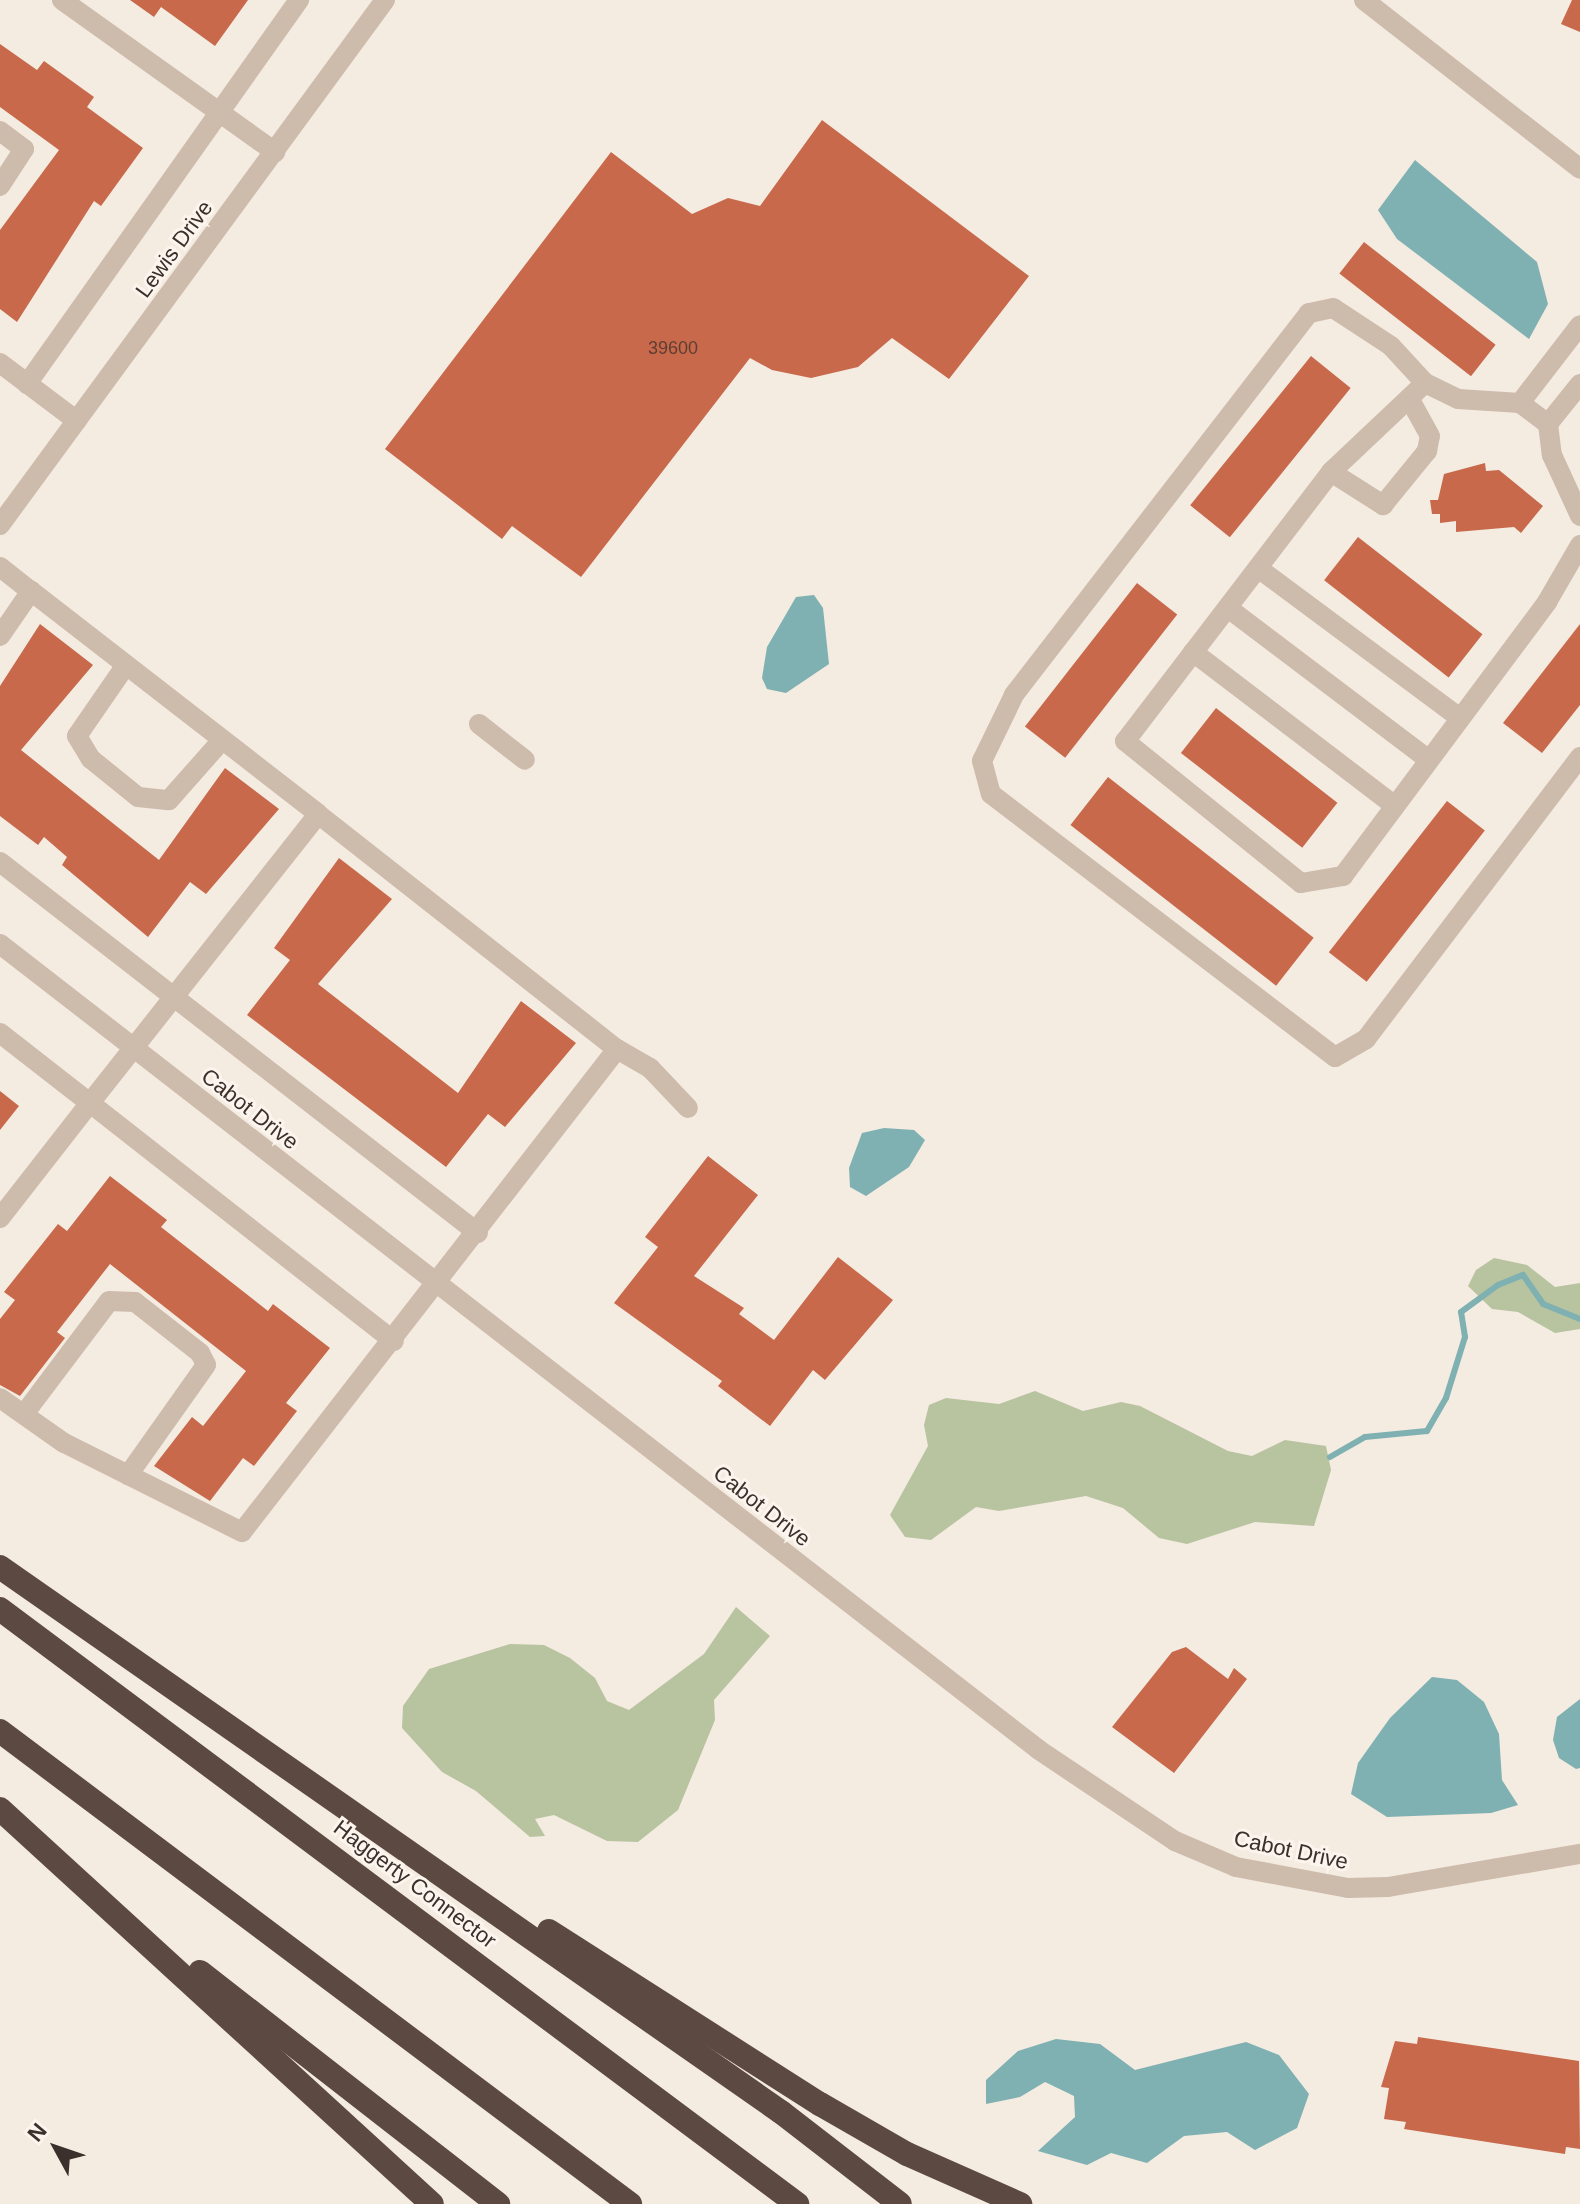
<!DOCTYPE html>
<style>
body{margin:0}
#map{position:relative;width:1580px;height:2204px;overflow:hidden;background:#f4ebe1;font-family:Helvetica,sans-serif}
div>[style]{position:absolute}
.green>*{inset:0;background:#b8c4a0}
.water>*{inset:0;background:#7fb0b2}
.stream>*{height:6px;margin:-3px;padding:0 3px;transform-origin:3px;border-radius:3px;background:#7fb0b2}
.building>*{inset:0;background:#c8694b;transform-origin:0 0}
.minor>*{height:20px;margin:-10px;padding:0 10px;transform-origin:10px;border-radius:10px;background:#cdbbac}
.highway>*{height:24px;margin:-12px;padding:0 12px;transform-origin:12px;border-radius:12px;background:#5c4a42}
span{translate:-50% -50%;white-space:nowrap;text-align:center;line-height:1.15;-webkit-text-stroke:6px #fbf5ee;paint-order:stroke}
.number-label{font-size:18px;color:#5e3e33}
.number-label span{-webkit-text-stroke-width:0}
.street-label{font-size:22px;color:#3b302b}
.north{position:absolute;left:16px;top:2108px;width:80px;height:80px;-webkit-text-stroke:6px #fbf5ee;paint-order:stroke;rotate:310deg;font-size:22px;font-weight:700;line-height:32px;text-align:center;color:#3b302b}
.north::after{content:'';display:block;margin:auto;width:28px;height:36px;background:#3b302b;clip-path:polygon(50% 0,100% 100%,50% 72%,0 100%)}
</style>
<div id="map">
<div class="green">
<i style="clip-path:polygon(1494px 1258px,1527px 1265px,1555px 1287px,1580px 1283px,1580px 1329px,1555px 1333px,1518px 1312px,1492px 1309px,1468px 1286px,1476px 1270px)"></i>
<i style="clip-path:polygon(1035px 1391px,1083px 1411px,1121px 1402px,1140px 1406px,1228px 1451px,1252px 1456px,1285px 1440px,1326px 1446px,1331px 1470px,1314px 1526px,1255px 1522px,1187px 1544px,1159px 1538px,1123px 1508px,1086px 1496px,999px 1511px,976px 1507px,931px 1540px,905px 1537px,890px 1515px,928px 1446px,924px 1425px,929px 1405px,946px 1398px,999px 1404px)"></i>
<i style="clip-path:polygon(736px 1607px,770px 1636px,714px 1700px,715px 1720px,678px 1810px,638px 1842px,607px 1841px,554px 1815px,535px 1819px,545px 1836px,530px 1837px,476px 1791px,442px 1772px,402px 1728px,403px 1706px,429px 1669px,510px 1644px,544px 1645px,570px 1658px,595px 1678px,607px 1701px,629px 1710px,704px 1654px)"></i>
</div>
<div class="water">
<i style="clip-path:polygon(1415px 160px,1537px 262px,1548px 304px,1529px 339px,1397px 239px,1378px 210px)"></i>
<i style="clip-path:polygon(814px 595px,823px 608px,829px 664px,786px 693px,767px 689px,762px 678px,767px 647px,796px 597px)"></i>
<i style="clip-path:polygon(884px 1128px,914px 1130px,925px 1140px,909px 1167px,866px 1196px,850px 1187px,849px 1168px,862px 1133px)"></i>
<i style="clip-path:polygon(1432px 1677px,1457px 1680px,1484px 1702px,1499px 1734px,1502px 1780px,1518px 1805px,1491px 1813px,1387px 1817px,1351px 1794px,1358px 1763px,1390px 1718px)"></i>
<i style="clip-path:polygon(1580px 1699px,1580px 1768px,1576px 1769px,1559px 1758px,1553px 1740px,1557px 1717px)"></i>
<i style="clip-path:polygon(1056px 2039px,1100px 2044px,1135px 2070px,1246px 2042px,1279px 2055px,1309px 2094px,1297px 2128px,1255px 2150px,1227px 2132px,1184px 2136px,1147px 2163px,1111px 2153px,1087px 2165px,1038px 2151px,1075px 2117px,1074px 2096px,1045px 2082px,1020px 2097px,986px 2104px,986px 2080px,1018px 2051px)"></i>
</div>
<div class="stream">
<i style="left:1330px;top:1457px;width:40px;rotate:-29.7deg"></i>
<i style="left:1365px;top:1437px;width:62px;rotate:-5.5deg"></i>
<i style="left:1427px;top:1431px;width:38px;rotate:-60deg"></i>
<i style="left:1446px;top:1398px;width:64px;rotate:-72.7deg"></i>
<i style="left:1465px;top:1337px;width:25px;rotate:-99deg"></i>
<i style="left:1461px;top:1312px;width:46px;rotate:-36.1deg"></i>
<i style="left:1498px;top:1285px;width:27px;rotate:-22deg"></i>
<i style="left:1523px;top:1275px;width:35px;rotate:55deg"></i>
<i style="left:1543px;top:1304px;width:40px;rotate:22deg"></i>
</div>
<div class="building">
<i style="clip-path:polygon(130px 0,248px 0,215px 46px,161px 7px,154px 17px)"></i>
<i style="clip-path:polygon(1572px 0,1580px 0,1580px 32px,1561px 24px)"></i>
<i style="clip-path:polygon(0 44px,37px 70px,44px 61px,94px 97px,87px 107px,143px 148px,101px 206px,94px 201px,17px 322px,0 309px,0 230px,59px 150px,0 107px)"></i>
<i style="clip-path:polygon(822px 120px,1029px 276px,949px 379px,892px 338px,858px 367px,811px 378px,772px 370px,750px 358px,581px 577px,512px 526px,502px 539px,385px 449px,611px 152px,692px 214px,728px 198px,760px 206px)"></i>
<i style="left:1364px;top:242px;width:167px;height:40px;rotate:38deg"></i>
<i style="left:1311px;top:356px;width:51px;height:192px;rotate:39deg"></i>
<i style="clip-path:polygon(1485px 463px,1486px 471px,1499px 470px,1543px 506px,1521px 533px,1514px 527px,1456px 532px,1456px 521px,1440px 523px,1440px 514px,1432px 514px,1430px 500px,1438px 500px,1444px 474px)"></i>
<i style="left:1358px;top:537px;width:158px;height:55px;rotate:38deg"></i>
<i style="left:1137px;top:583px;width:51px;height:182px;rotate:38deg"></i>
<i style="clip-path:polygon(40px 624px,93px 665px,21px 750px,159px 860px,225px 768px,279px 809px,206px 894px,190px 882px,148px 937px,62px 865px,67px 857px,44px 837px,38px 845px,0 816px,0 686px)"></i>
<i style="clip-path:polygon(1580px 624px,1580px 705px,1542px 753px,1503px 723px)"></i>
<i style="left:1216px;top:708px;width:154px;height:57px;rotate:38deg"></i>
<i style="left:1108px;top:777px;width:261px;height:61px;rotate:38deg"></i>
<i style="left:1447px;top:801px;width:48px;height:192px;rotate:38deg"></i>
<i style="clip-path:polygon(339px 858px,392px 899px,318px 984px,458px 1093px,521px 1001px,576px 1043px,505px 1127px,488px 1114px,446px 1167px,247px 1015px,290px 960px,274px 948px)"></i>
<i style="clip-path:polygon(0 1091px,19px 1106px,0 1130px)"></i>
<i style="clip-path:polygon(708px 1156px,758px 1195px,694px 1276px,744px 1308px,739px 1314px,774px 1340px,838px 1257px,893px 1300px,825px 1380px,813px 1370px,770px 1426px,718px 1386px,722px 1381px,614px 1303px,658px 1247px,645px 1237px)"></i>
<i style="clip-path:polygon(110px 1176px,167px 1220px,161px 1227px,268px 1311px,273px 1304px,330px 1348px,286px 1403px,297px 1411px,254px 1466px,243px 1458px,210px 1501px,154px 1466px,192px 1417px,203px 1426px,246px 1371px,110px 1264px,57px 1332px,65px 1338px,20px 1396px,0 1385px,0 1319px,15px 1300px,4px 1292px,58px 1224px,67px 1231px)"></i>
<i style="clip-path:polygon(1186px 1647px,1228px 1679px,1234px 1668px,1247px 1679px,1174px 1773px,1112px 1727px,1172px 1652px)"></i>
<i style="clip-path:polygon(1418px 2037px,1579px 2061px,1580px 2149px,1566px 2147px,1565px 2154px,1404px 2129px,1406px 2122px,1384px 2119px,1389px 2088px,1381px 2087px,1395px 2041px,1417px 2044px)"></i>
</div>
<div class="minor">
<i style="left:62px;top:0;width:262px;rotate:35.5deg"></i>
<i style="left:1364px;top:0;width:274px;rotate:38deg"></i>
<i style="left:0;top:131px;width:30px;rotate:37deg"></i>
<i style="left:24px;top:149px;width:44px;rotate:123deg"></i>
<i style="left:0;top:363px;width:96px;rotate:37deg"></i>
<i style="left:1425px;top:383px;width:129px;rotate:136.6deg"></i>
<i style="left:1331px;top:472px;width:339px;rotate:127.4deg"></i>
<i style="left:1125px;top:741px;width:226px;rotate:38.9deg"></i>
<i style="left:1301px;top:883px;width:43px;rotate:-9.5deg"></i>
<i style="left:1343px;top:876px;width:342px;rotate:-53.3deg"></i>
<i style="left:1547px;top:602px;width:66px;rotate:-59.9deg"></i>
<i style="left:27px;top:384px;width:471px;rotate:-54.7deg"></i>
<i style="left:1580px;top:384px;width:51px;rotate:128.7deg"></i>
<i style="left:1548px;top:424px;width:31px;rotate:83deg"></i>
<i style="left:1552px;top:455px;width:67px;rotate:65.3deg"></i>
<i style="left:1520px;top:403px;width:98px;rotate:-52.4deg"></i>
<i style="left:1548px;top:424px;width:35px;rotate:-143deg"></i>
<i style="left:1520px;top:403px;width:62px;rotate:-176.3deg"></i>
<i style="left:1458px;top:399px;width:37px;rotate:-154deg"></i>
<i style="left:1425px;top:383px;width:50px;rotate:-132.6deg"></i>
<i style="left:1391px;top:346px;width:69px;rotate:-146.8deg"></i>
<i style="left:1333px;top:308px;width:25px;rotate:168deg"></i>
<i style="left:1309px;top:313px;width:483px;rotate:127.7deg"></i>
<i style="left:1014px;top:695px;width:73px;rotate:115.9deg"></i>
<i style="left:982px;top:761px;width:34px;rotate:75deg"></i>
<i style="left:991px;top:794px;width:433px;rotate:37.4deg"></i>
<i style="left:1335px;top:1057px;width:36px;rotate:-30deg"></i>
<i style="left:1366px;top:1039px;width:354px;rotate:-52.8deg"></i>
<i style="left:1331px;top:472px;width:62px;rotate:32.4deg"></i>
<i style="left:1383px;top:505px;width:70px;rotate:-50.8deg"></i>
<i style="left:1427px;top:451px;width:15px;rotate:-79deg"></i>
<i style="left:1430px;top:436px;width:43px;rotate:-118.9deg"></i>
<i style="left:0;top:525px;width:651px;rotate:-53.75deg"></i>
<i style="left:0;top:567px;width:39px;rotate:38deg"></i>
<i style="left:1258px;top:568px;width:252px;rotate:36.6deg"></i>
<i style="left:1228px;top:608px;width:252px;rotate:37.1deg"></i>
<i style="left:0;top:636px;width:55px;rotate:-55.4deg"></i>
<i style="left:31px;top:591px;width:363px;rotate:37.8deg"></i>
<i style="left:1193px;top:652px;width:254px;rotate:37.3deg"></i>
<i style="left:126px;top:665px;width:86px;rotate:124.6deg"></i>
<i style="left:77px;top:736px;width:27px;rotate:59deg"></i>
<i style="left:91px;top:759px;width:60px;rotate:39deg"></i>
<i style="left:138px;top:797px;width:31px;rotate:6deg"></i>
<i style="left:169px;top:800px;width:80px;rotate:-48.5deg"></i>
<i style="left:479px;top:724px;width:58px;rotate:38deg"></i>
<i style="left:0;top:862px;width:605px;rotate:37.82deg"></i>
<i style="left:0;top:944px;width:1315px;rotate:37.8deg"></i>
<i style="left:1039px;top:1750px;width:164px;rotate:33.8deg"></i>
<i style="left:1175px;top:1841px;width:66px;rotate:23.1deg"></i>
<i style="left:1236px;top:1867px;width:114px;rotate:10.6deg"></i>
<i style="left:1348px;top:1888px;width:40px;rotate:-1.4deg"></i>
<i style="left:1388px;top:1887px;width:195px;rotate:-9.8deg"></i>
<i style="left:0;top:1033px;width:114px;rotate:37.9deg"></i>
<i style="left:90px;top:1103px;width:368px;rotate:-51.7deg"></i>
<i style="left:318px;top:814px;width:380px;rotate:38.2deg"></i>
<i style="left:617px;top:1049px;width:611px;rotate:127.83deg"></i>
<i style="left:242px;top:1532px;width:199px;rotate:-153.4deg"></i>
<i style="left:64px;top:1443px;width:78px;rotate:-144.9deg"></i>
<i style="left:617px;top:1049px;width:38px;rotate:30deg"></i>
<i style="left:650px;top:1068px;width:55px;rotate:46.5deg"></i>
<i style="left:0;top:1218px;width:146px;rotate:-52deg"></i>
<i style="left:90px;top:1103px;width:386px;rotate:38.1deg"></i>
<i style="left:24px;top:1414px;width:141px;rotate:-53deg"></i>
<i style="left:109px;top:1301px;width:26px;rotate:2deg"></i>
<i style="left:135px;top:1302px;width:83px;rotate:38.1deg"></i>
<i style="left:200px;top:1353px;width:13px;rotate:63deg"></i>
<i style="left:206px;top:1365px;width:135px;rotate:125.3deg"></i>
</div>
<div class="highway">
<i style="left:0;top:1567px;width:952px;rotate:34.91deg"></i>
<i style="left:781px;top:2112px;width:150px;rotate:37.7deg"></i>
<i style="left:0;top:1609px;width:995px;rotate:36.74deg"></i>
<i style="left:0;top:1731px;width:788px;rotate:36.9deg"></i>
<i style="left:0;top:1809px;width:585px;rotate:42.44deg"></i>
<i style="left:549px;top:1931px;width:322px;rotate:32.6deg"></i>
<i style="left:820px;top:2104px;width:100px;rotate:29.9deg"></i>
<i style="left:907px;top:2154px;width:124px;rotate:23.9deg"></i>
<i style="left:200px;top:1972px;width:378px;rotate:37.9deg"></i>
</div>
<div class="number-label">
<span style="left:673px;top:348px">39600</span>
</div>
<div class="street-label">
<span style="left:174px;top:249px;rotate:-54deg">Lewis Drive</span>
<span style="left:250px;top:1109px;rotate:38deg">Cabot Drive</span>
<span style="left:762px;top:1506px;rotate:38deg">Cabot Drive</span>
<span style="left:1291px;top:1850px;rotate:12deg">Cabot Drive</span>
<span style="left:415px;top:1884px;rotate:37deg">Haggerty Connector</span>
</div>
<div class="north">N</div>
</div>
